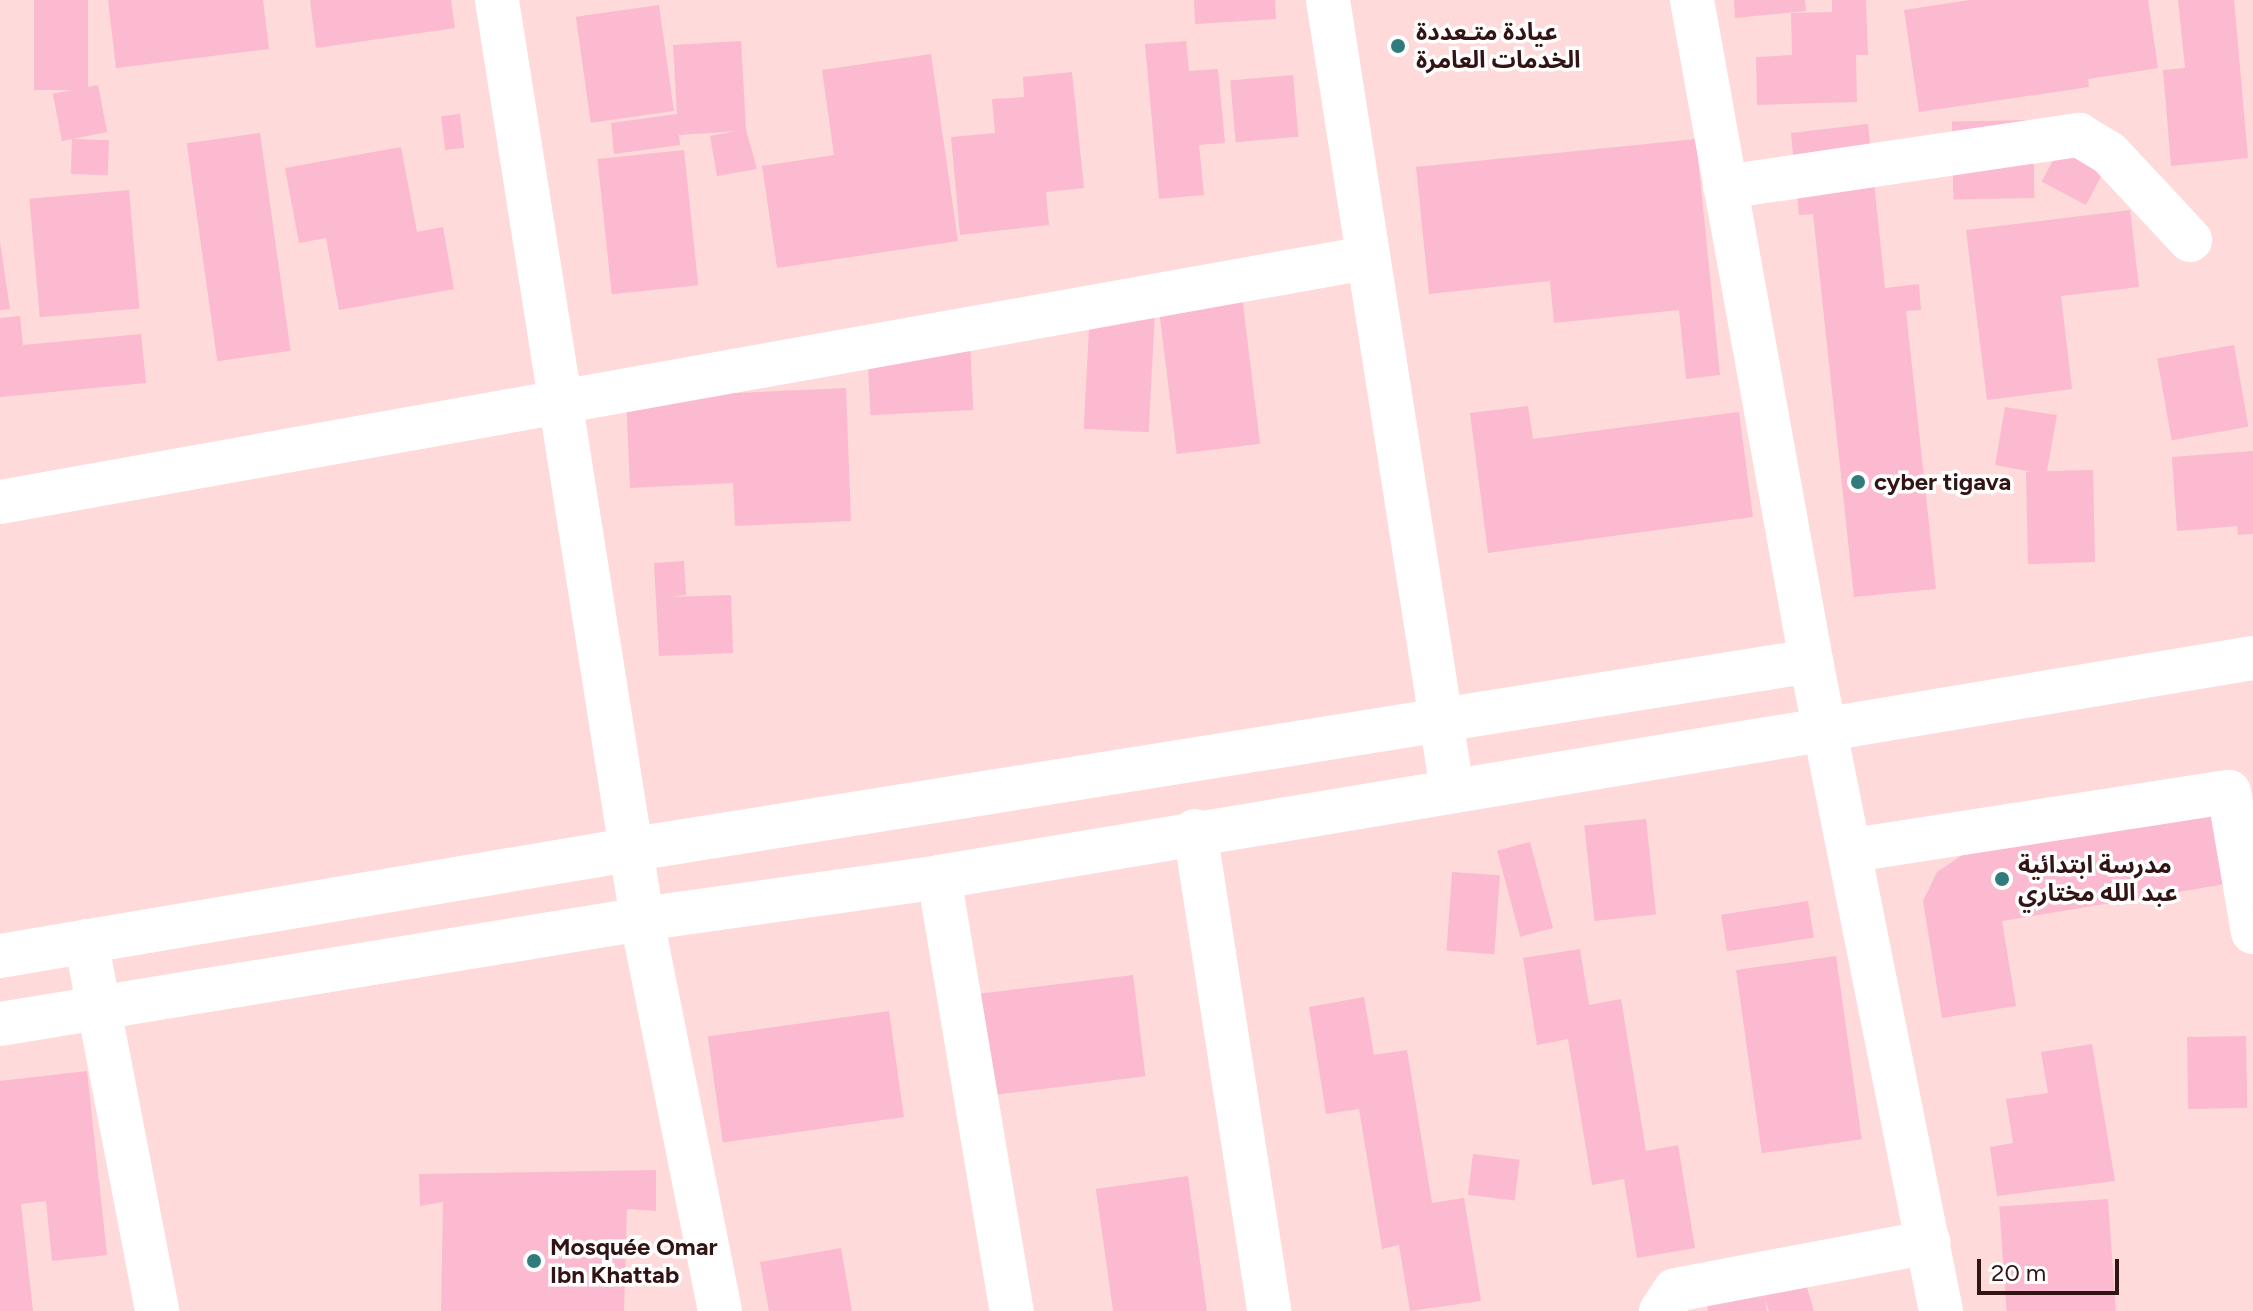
<!DOCTYPE html>
<meta charset="utf-8">
<style>
body{margin:0}
#map{position:relative;width:2253px;height:1311px;overflow:hidden;background:#fedada;font-family:Figtree,"Noto Sans Arabic",sans-serif}
div>[style]{position:absolute}
.building>*{inset:0;background:#fbbacf;transform-origin:0 0}
.minor>*{height:44px;margin:-22px;padding:0 22px;transform-origin:22px;border-radius:22px;background:#fff}
.major>*{height:44px;margin:-22px;padding:0 22px;transform-origin:22px;border-radius:22px;background:#fff}
.dots>*{width:22px;height:22px;translate:-50% -50%;box-sizing:border-box;border:4px solid #fff;border-radius:50%}
span{translate:-50% -50%;white-space:nowrap;text-align:center;line-height:1.15;-webkit-text-stroke:7px #fff;paint-order:stroke}
.poi-label{font-size:24px;color:#321415;font-weight:700}
.left{translate:0 -50%;text-align:left}
.scale{position:absolute;left:1977px;top:1259px;width:142px;height:36px;box-sizing:border-box;border:4px solid #321415;border-top:0;padding-left:10px;font-size:24px;line-height:28px;white-space:nowrap;color:#321415;-webkit-text-stroke:6px #fff;paint-order:stroke}
</style>
<div id="map">
<div class="building">
<i style="left:34px;top:0;width:54px;height:90px"></i>
<i style="clip-path:polygon(108px 0,263px 0,269px 49px,116px 68px)"></i>
<i style="clip-path:polygon(310px 0,451px 0,455px 28px,316px 48px)"></i>
<i style="clip-path:polygon(1194px 0,1275px 0,1276px 19px,1195px 24px)"></i>
<i style="clip-path:polygon(1734px 0,1805px 0,1806px 11px,1735px 18px)"></i>
<i style="clip-path:polygon(1832px 0,1866px 0,1868px 55px,1856px 55px,1857px 102px,1757px 105px,1756px 57px,1792px 55px,1791px 13px,1832px 12px)"></i>
<i style="clip-path:polygon(1970px 0,2148px 0,2158px 68px,2088px 79px,2089px 87px,1919px 112px,1904px 10px)"></i>
<i style="clip-path:polygon(2178px 0,2234px 0,2248px 158px,2171px 166px,2163px 70px,2185px 68px)"></i>
<i style="left:659px;top:5px;width:107px;height:84px;rotate:82deg"></i>
<i style="clip-path:polygon(741px 41px,746px 130px,757px 169px,717px 176px,710px 136px,737px 131px,679px 135px,680px 145px,614px 154px,611px 123px,677px 114px,673px 45px)"></i>
<i style="clip-path:polygon(1186px 41px,1189px 71px,1218px 69px,1225px 143px,1199px 145px,1204px 195px,1159px 199px,1145px 44px)"></i>
<i style="clip-path:polygon(931px 54px,958px 241px,777px 268px,762px 166px,834px 155px,822px 70px)"></i>
<i style="clip-path:polygon(1072px 72px,1084px 188px,1046px 192px,1049px 225px,960px 235px,951px 137px,995px 133px,992px 99px,1024px 97px,1023px 77px)"></i>
<i style="left:1293px;top:75px;width:62px;height:63px;rotate:85deg"></i>
<i style="left:98px;top:85px;width:48px;height:46px;rotate:79deg"></i>
<i style="left:460px;top:114px;width:34px;height:19px;rotate:83deg"></i>
<i style="left:2033px;top:120px;width:78px;height:81px;rotate:89deg"></i>
<i style="clip-path:polygon(1868px 124px,1885px 288px,1919px 284px,1921px 310px,1906px 311px,1936px 589px,1854px 597px,1813px 214px,1799px 215px,1791px 133px)"></i>
<i style="left:2068px;top:132px;width:50px;height:56px;rotate:28deg"></i>
<i style="left:260px;top:133px;width:220px;height:74px;rotate:82deg"></i>
<i style="left:72px;top:139px;width:37px;height:35px;rotate:2deg"></i>
<i style="clip-path:polygon(1696px 139px,1720px 375px,1686px 379px,1679px 310px,1554px 323px,1550px 281px,1429px 294px,1416px 167px)"></i>
<i style="clip-path:polygon(401px 147px,417px 232px,443px 227px,454px 289px,339px 310px,326px 238px,299px 243px,285px 168px)"></i>
<i style="left:684px;top:150px;width:136px;height:87px;rotate:84deg"></i>
<i style="left:129px;top:190px;width:119px;height:100px;rotate:85deg"></i>
<i style="clip-path:polygon(2130px 210px,2139px 287px,2061px 296px,2072px 389px,1987px 400px,1966px 230px)"></i>
<i style="clip-path:polygon(0 242px,10px 309px,0 310px)"></i>
<i style="left:1240px;top:280px;width:165px;height:84px;rotate:83deg"></i>
<i style="left:1090px;top:309px;width:65px;height:120px;rotate:3deg"></i>
<i style="clip-path:polygon(20px 316px,23px 345px,141px 334px,146px 383px,0 397px,0 318px)"></i>
<i style="left:969px;top:326px;width:84px;height:103px;rotate:87deg"></i>
<i style="left:2234px;top:345px;width:83px;height:78px;rotate:80deg"></i>
<i style="clip-path:polygon(846px 388px,851px 521px,735px 526px,733px 483px,630px 488px,626px 398px)"></i>
<i style="clip-path:polygon(1528px 406px,1533px 439px,1739px 412px,1753px 517px,1488px 553px,1470px 413px)"></i>
<i style="clip-path:polygon(2005px 407px,2057px 415px,2047px 471px,2093px 470px,2095px 562px,2028px 564px,2026px 472px,2032px 472px,1995px 465px)"></i>
<i style="clip-path:polygon(2253px 451px,2253px 534px,2238px 535px,2237px 526px,2177px 531px,2172px 457px)"></i>
<i style="clip-path:polygon(684px 561px,686px 595px,668px 597px,731px 595px,733px 653px,659px 656px,654px 563px)"></i>
<i style="clip-path:polygon(2214px 810px,2226px 884px,2002px 921px,2016px 1006px,1942px 1018px,1923px 901px,1937px 872px,1967px 852px)"></i>
<i style="left:1646px;top:819px;width:96px;height:62px;rotate:84deg"></i>
<i style="left:1530px;top:842px;width:89px;height:34px;rotate:75deg"></i>
<i style="left:1452px;top:872px;width:48px;height:79px;rotate:4deg"></i>
<i style="left:1808px;top:901px;width:37px;height:88px;rotate:81deg"></i>
<i style="clip-path:polygon(1580px 949px,1589px 1005px,1621px 999px,1646px 1151px,1678px 1145px,1695px 1248px,1637px 1258px,1624px 1179px,1592px 1185px,1568px 1039px,1537px 1045px,1523px 958px)"></i>
<i style="left:1836px;top:956px;width:185px;height:101px;rotate:82deg"></i>
<i style="left:1133px;top:975px;width:102px;height:173px;rotate:83deg"></i>
<i style="clip-path:polygon(1364px 997px,1374px 1055px,1407px 1050px,1432px 1203px,1464px 1198px,1481px 1301px,1410px 1311px,1399px 1245px,1382px 1249px,1359px 1109px,1326px 1114px,1309px 1007px)"></i>
<i style="left:889px;top:1011px;width:107px;height:183px;rotate:82deg"></i>
<i style="left:2246px;top:1036px;width:72px;height:59px;rotate:89deg"></i>
<i style="clip-path:polygon(2092px 1044px,2115px 1181px,1997px 1196px,1990px 1147px,2013px 1143px,2006px 1099px,2048px 1093px,2041px 1052px)"></i>
<i style="clip-path:polygon(87px 1071px,107px 1255px,52px 1261px,46px 1201px,21px 1204px,33px 1311px,0 1311px,0 1081px)"></i>
<i style="left:1473px;top:1154px;width:47px;height:41px;rotate:7deg"></i>
<i style="clip-path:polygon(656px 1170px,656px 1211px,627px 1209px,624px 1311px,441px 1311px,443px 1202px,420px 1206px,419px 1174px)"></i>
<i style="left:1188px;top:1176px;width:136px;height:93px;rotate:82deg"></i>
<i style="left:2108px;top:1199px;width:112px;height:109px;rotate:86deg"></i>
<i style="clip-path:polygon(841px 1248px,852px 1311px,769px 1311px,760px 1262px)"></i>
<i style="clip-path:polygon(1803px 1274px,1814px 1311px,1769px 1311px,1765px 1300px,1767px 1311px,1708px 1311px,1706px 1301px)"></i>
</div>
<div class="minor">
<i style="left:1328px;top:0;width:800px;rotate:81.08deg"></i>
<i style="left:1692px;top:0;width:672px;rotate:79.79deg"></i>
<i style="left:1811px;top:661px;width:663px;rotate:78.69deg"></i>
<i style="left:1725px;top:187px;width:358px;rotate:-8.4deg"></i>
<i style="left:2079px;top:135px;width:35px;rotate:31deg"></i>
<i style="left:2109px;top:153px;width:119px;rotate:47deg"></i>
<i style="left:0;top:502px;width:1387px;rotate:-10.13deg"></i>
<i style="left:1195px;top:831px;width:486px;rotate:81.2deg"></i>
<i style="left:634px;top:849px;width:1192px;rotate:-9.08deg"></i>
<i style="left:1853px;top:850px;width:380px;rotate:-8.8deg"></i>
<i style="left:2229px;top:792px;width:142px;rotate:80.3deg"></i>
<i style="left:939px;top:877px;width:440px;rotate:80.5deg"></i>
<i style="left:86px;top:941px;width:377px;rotate:79.1deg"></i>
<i style="left:720px;top:1311px;width:400px;rotate:-101.3deg"></i>
<i style="left:642px;top:919px;width:300px;rotate:-8deg"></i>
<i style="left:939px;top:877px;width:1332px;rotate:-9.46deg"></i>
<i style="left:1661px;top:1311px;width:25px;rotate:-56deg"></i>
<i style="left:1675px;top:1290px;width:258px;rotate:-10.7deg"></i>
</div>
<div class="major">
<i style="left:0;top:956px;width:643px;rotate:-9.58deg"></i>
<i style="left:0;top:1024px;width:651px;rotate:-9.29deg"></i>
<i style="left:642px;top:919px;width:930px;rotate:-98.97deg"></i>
</div>
<div class="dots">
<i style="left:1398px;top:46px;background:#327b7d"></i>
<i style="left:1858px;top:482px;background:#327b7d"></i>
<i style="left:2002px;top:879px;background:#327b7d"></i>
<i style="left:534px;top:1261px;background:#327b7d"></i>
</div>
<div class="poi-label">
<span class="left" style="left:1416px;top:46px">عيادة متـعددة<br>الخدمات العامرة</span>
<span class="left" style="left:1874px;top:482px">cyber tigava</span>
<span class="left" style="left:2018px;top:879px">مدرسة ابتدائية<br>عبد الله مختاري</span>
<span class="left" style="left:550px;top:1261px">Mosquée Omar<br>Ibn Khattab</span>
</div>
<div class="scale">20 m</div>
</div>
